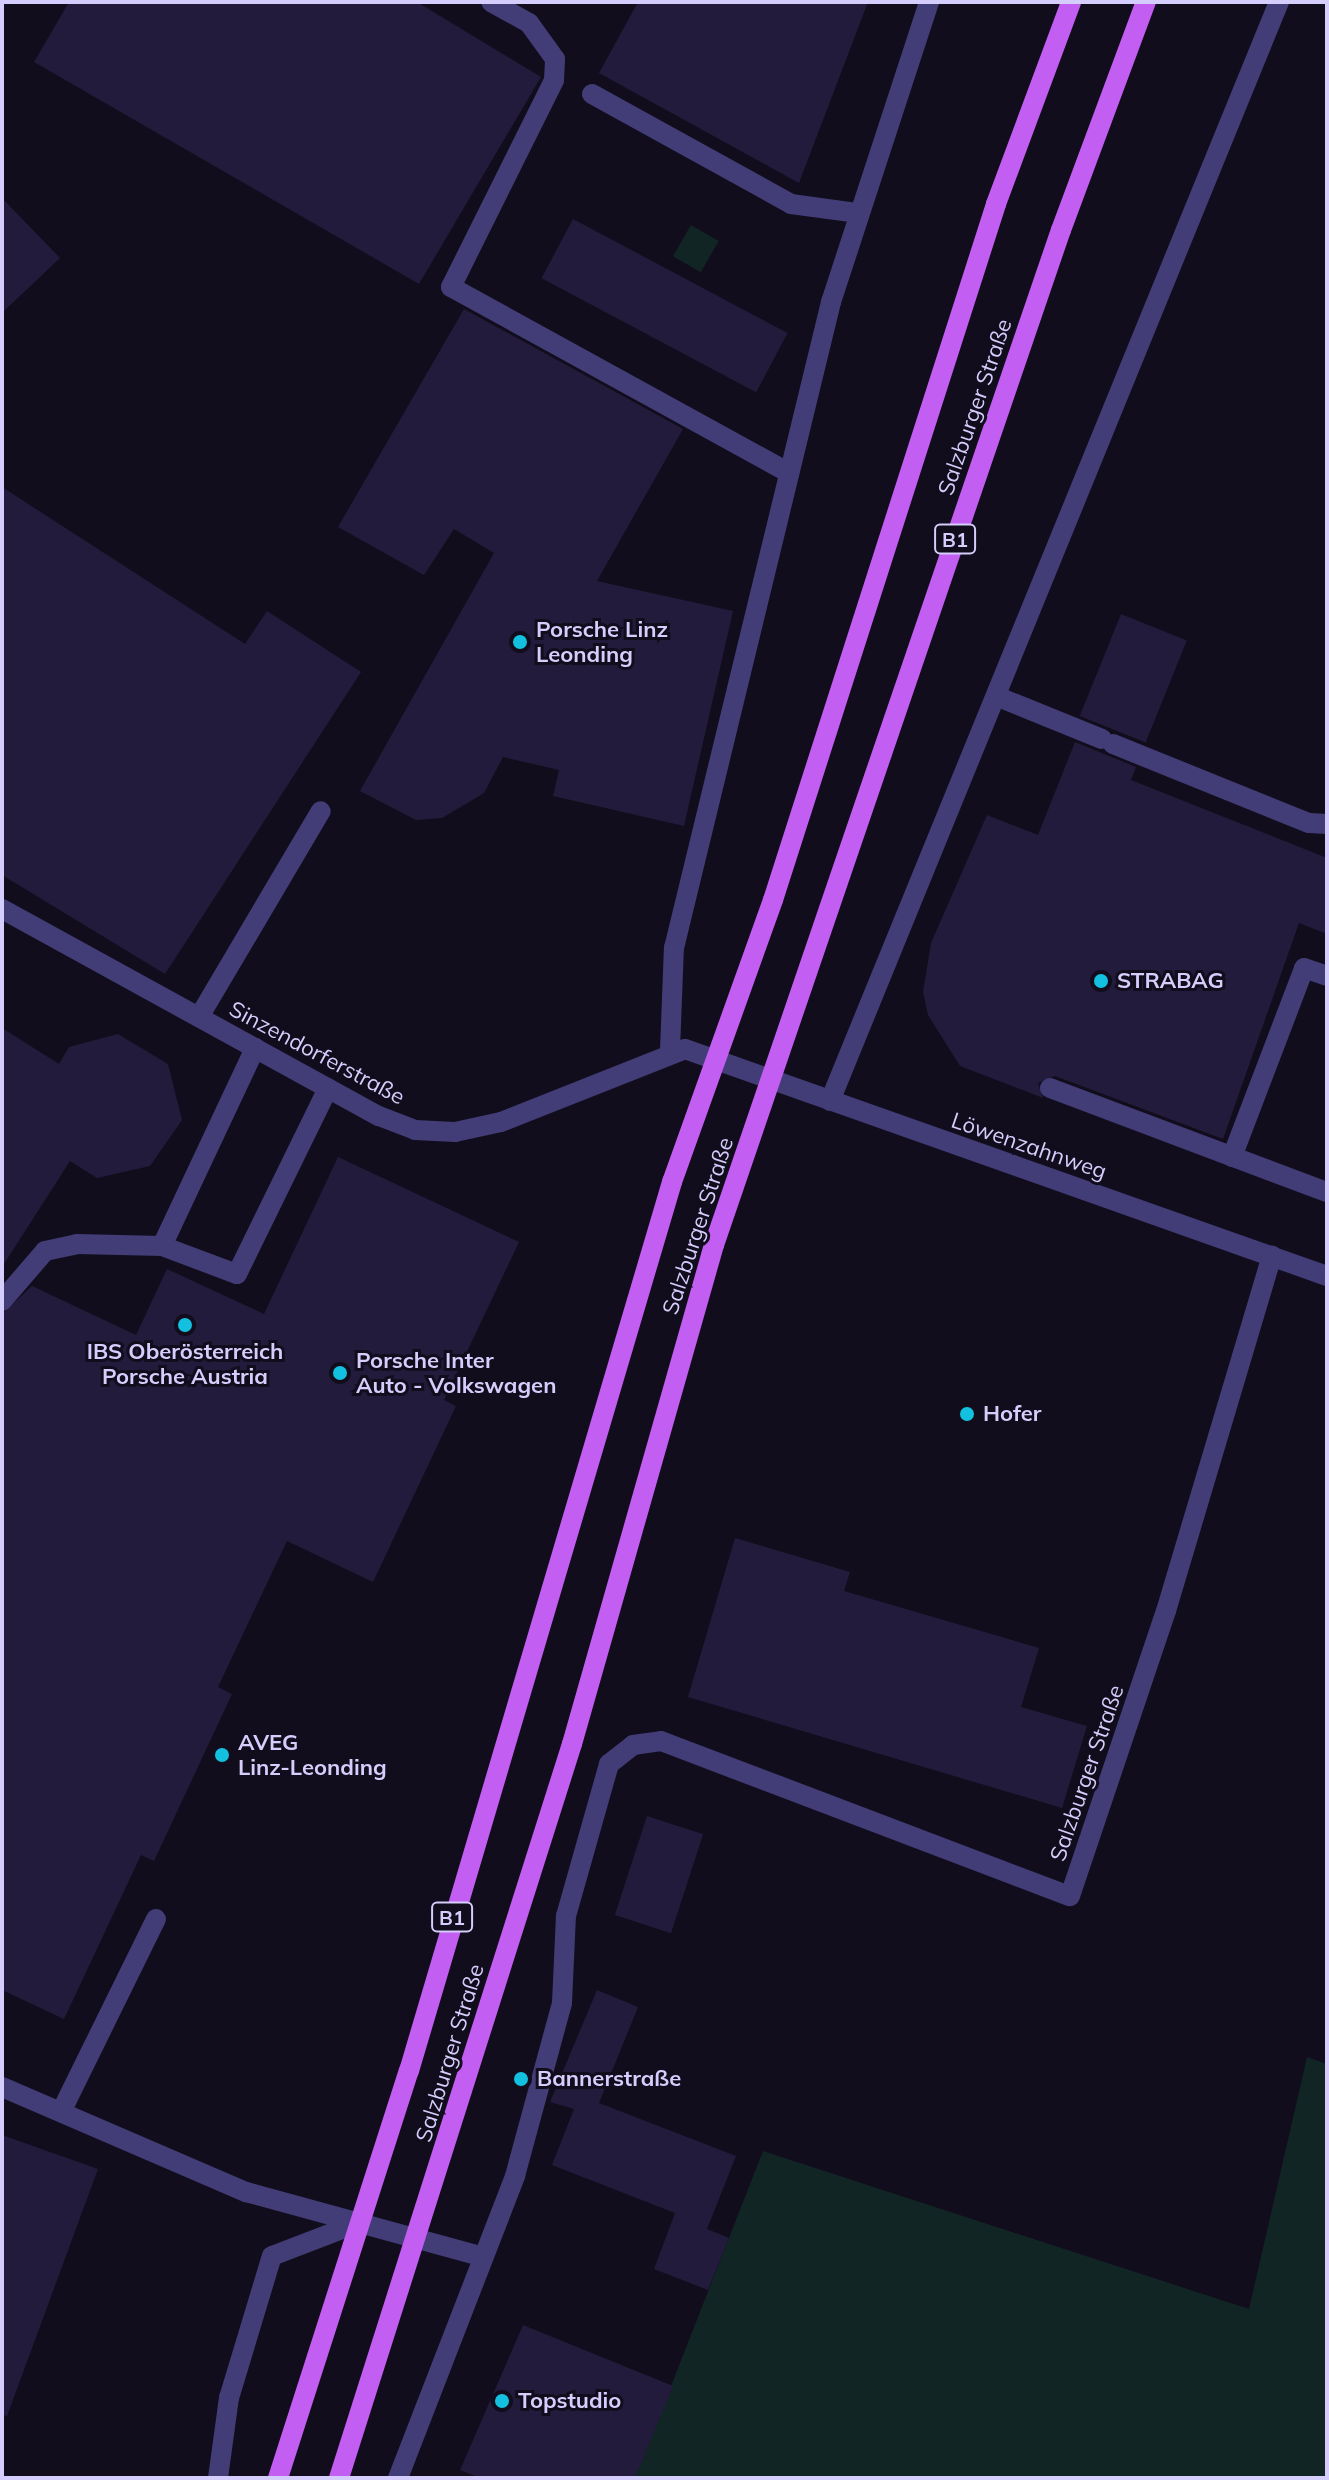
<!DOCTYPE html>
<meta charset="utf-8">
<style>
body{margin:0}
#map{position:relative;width:1329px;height:2480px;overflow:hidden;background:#110d1c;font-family:Mulish,sans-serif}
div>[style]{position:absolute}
.green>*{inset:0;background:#112525;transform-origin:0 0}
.building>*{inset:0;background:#231b3b;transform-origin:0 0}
.service>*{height:20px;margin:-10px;padding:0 10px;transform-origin:10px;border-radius:10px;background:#423c77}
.minor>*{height:20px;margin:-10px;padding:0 10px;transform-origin:10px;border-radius:10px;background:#423c77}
.primary>*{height:20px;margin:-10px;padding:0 10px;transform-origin:10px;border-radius:10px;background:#c25ef1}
.dots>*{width:22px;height:22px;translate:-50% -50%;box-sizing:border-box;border:4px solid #110d1c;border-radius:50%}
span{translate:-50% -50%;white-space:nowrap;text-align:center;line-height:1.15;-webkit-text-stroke:6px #110d1c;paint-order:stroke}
.shield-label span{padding:2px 6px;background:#110d1c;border:2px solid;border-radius:6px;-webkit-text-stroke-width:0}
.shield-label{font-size:20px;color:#d5cdfb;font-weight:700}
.street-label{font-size:22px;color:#d5cdfb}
.poi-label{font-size:22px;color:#d5cdfb;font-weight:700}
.left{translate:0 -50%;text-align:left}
.frame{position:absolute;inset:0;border:4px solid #d5cdfb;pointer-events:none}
</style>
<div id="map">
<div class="green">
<i style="left:691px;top:225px;width:32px;height:36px;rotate:30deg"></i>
<i style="clip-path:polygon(1307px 2057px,1327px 2064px,1327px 2478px,635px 2478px,763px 2151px,1249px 2309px)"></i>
</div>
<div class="building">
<i style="clip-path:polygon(69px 2px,417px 2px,541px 77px,419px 284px,34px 62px)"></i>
<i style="clip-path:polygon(638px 2px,868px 2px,799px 183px,599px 73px)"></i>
<i style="clip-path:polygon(2px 198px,60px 258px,2px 313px)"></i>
<i style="left:573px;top:219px;width:243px;height:67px;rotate:28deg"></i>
<i style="clip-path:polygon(464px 309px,683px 429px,597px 581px,733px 611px,684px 826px,553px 796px,559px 770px,503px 757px,484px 793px,442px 818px,416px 820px,360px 791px,494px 553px,454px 529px,424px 575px,338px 527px)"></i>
<i style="clip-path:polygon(2px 487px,245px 644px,267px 611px,361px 672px,165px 974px,2px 875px)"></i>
<i style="left:1121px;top:614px;width:71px;height:110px;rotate:22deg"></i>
<i style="clip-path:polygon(1075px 742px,1136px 767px,1131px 780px,1327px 858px,1327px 934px,1299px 923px,1223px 1139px,1055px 1076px,1038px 1083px,1043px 1098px,960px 1066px,928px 1015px,923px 992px,931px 943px,987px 815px,1038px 835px)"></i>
<i style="clip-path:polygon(2px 1028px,59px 1064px,69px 1047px,118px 1034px,168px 1064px,182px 1120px,150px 1166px,97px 1178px,70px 1161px,2px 1267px)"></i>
<i style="clip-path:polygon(338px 1157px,519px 1242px,444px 1400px,456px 1406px,373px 1582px,287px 1541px,218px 1687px,232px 1694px,154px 1861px,141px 1855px,64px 2019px,2px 1990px,2px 1314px,32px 1286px,136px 1335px,167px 1269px,264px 1314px)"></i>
<i style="clip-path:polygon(735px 1538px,850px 1572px,844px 1591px,1039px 1648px,1021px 1707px,1087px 1726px,1062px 1808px,688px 1697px)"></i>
<i style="left:647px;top:1816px;width:59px;height:104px;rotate:18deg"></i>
<i style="clip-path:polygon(597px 1990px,638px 2007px,599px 2103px,736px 2156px,707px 2229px,729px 2238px,708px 2290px,654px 2269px,675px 2213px,552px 2165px,574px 2109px,550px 2102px)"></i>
<i style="clip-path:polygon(2px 2135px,98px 2169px,7px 2416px,2px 2415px)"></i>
<i style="clip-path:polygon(523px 2325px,673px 2386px,635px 2478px,480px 2478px,460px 2470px)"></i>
</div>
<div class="service">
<i style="left:592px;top:94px;width:227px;rotate:28.9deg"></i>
<i style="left:791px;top:204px;width:68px;rotate:7.7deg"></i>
<i style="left:451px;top:287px;width:231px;rotate:-63.5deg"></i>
<i style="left:554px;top:80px;width:21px;rotate:-87deg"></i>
<i style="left:555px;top:59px;width:44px;rotate:-125.8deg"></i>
<i style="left:529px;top:23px;width:43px;rotate:-151.1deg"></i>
<i style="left:996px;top:696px;width:114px;rotate:22.1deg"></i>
<i style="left:1113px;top:744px;width:211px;rotate:22deg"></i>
<i style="left:1309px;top:823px;width:18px;rotate:3deg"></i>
<i style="left:199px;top:1017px;width:239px;rotate:-59.4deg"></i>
<i style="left:1050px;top:1088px;width:296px;rotate:20.6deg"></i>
<i style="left:1232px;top:1157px;width:202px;rotate:-69.1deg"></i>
<i style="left:1304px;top:968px;width:24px;rotate:19deg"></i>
<i style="left:162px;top:1246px;width:219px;rotate:-64.8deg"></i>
<i style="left:2px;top:1301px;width:66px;rotate:-49.3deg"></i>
<i style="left:45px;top:1251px;width:33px;rotate:-12deg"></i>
<i style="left:77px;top:1244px;width:85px;rotate:1.3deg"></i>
<i style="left:162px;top:1246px;width:80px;rotate:20.5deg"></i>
<i style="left:237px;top:1274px;width:207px;rotate:-63.9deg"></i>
<i style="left:61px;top:2112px;width:215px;rotate:-63.8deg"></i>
</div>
<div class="minor">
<i style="left:451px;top:287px;width:386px;rotate:28.8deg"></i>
<i style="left:2px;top:909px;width:430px;rotate:28.8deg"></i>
<i style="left:379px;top:1116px;width:39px;rotate:21deg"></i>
<i style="left:415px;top:1130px;width:40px;rotate:2.9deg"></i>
<i style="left:455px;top:1132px;width:47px;rotate:-12.3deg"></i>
<i style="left:501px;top:1122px;width:198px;rotate:-21.6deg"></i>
<i style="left:685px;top:1049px;width:681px;rotate:19.47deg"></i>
<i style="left:670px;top:1050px;width:102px;rotate:-87.8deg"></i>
<i style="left:674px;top:948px;width:665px;rotate:-76.34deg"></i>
<i style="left:831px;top:302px;width:316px;rotate:-71.9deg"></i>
<i style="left:830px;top:1101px;width:1187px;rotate:-67.78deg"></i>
<i style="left:2px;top:2087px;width:266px;rotate:23.3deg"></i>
<i style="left:246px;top:2192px;width:246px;rotate:15.3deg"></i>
<i style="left:218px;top:2478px;width:81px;rotate:-82.2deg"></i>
<i style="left:229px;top:2398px;width:148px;rotate:-73.2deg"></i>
<i style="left:272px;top:2256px;width:92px;rotate:-21deg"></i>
<i style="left:398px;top:2478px;width:324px;rotate:-68.8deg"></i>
<i style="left:515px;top:2176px;width:179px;rotate:-74.8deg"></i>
<i style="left:562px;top:2003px;width:87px;rotate:-87.4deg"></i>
<i style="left:566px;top:1916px;width:158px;rotate:-74.2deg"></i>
<i style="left:609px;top:1764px;width:31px;rotate:-38deg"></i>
<i style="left:633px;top:1745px;width:28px;rotate:-8deg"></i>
<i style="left:661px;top:1741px;width:437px;rotate:20.8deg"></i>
<i style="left:1070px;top:1896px;width:301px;rotate:-71.4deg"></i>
<i style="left:1166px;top:1611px;width:371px;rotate:-73.4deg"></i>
</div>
<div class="primary">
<i style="left:278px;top:2478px;width:428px;rotate:-72.2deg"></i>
<i style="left:409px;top:2071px;width:927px;rotate:-73.52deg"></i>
<i style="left:672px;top:1182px;width:300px;rotate:-70.3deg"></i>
<i style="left:773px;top:900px;width:731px;rotate:-72.23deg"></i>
<i style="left:996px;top:204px;width:215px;rotate:-69.6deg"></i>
<i style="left:339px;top:2478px;width:770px;rotate:-72.39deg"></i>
<i style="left:572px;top:1744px;width:519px;rotate:-74.12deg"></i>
<i style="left:714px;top:1245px;width:1073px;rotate:-71.13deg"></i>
<i style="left:1061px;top:230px;width:243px;rotate:-69.6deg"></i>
</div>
<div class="dots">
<i style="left:520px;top:642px;background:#14c0e0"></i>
<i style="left:1101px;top:981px;background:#14c0e0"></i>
<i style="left:185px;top:1325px;background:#14c0e0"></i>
<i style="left:340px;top:1373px;background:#14c0e0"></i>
<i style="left:967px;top:1414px;background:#14c0e0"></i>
<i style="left:222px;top:1755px;background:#14c0e0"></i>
<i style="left:521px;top:2079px;background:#14c0e0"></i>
<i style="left:502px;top:2401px;background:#14c0e0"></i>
</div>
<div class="shield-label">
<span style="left:955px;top:539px">B1</span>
<span style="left:452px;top:1917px">B1</span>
</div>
<div class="street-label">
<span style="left:975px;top:407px;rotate:-71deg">Salzburger Straße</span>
<span style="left:317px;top:1053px;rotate:28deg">Sinzendorferstraße</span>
<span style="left:1029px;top:1146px;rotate:19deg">Löwenzahnweg</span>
<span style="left:698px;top:1226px;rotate:-72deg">Salzburger Straße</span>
<span style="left:1087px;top:1773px;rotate:-71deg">Salzburger Straße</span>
<span style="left:450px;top:2053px;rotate:-73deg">Salzburger Straße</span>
</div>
<div class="poi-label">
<span class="left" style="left:536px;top:642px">Porsche Linz<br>Leonding</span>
<span class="left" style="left:1117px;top:981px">STRABAG</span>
<span style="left:185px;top:1364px">IBS Oberösterreich<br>Porsche Austria</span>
<span class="left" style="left:356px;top:1373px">Porsche Inter<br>Auto - Volkswagen</span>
<span class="left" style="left:983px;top:1414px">Hofer</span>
<span class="left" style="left:238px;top:1755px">AVEG<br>Linz-Leonding</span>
<span class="left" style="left:537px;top:2079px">Bannerstraße</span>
<span class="left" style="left:518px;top:2401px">Topstudio</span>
</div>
<div class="frame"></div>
</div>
